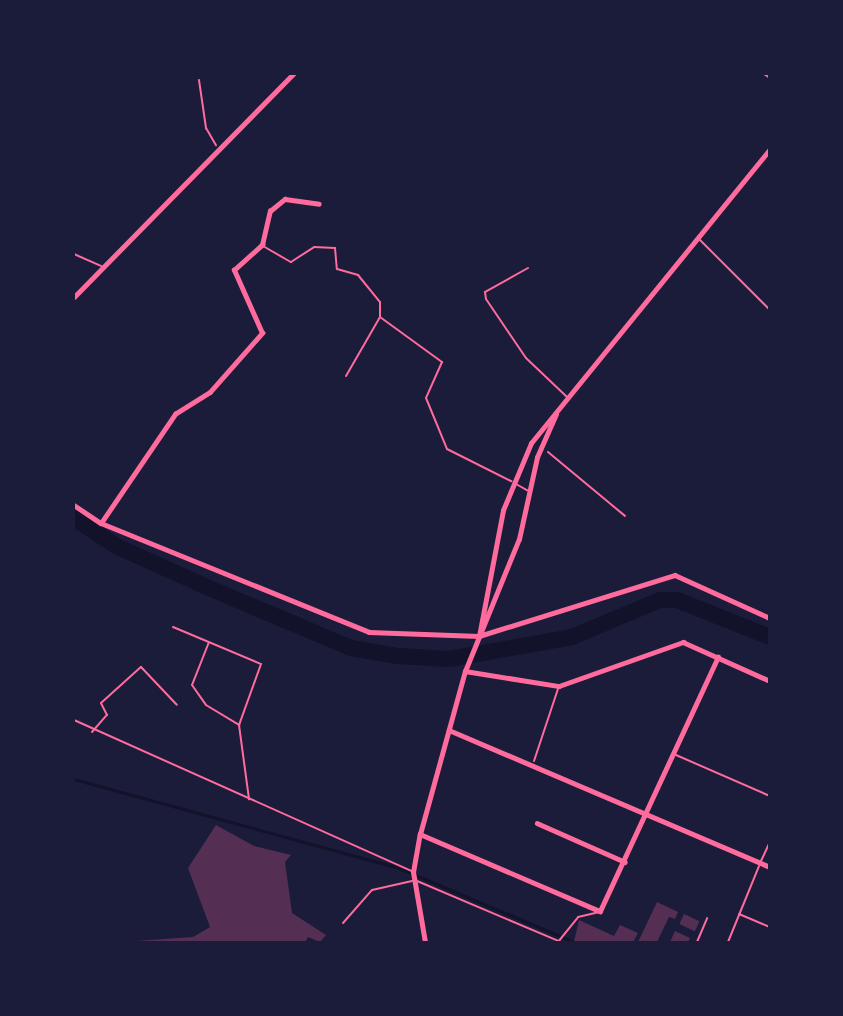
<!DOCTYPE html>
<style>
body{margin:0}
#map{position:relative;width:843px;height:1016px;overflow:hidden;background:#1b1b3a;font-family:Mulish,sans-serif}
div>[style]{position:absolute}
.stream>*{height:2.5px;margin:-1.25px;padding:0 1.25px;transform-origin:1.25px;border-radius:1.25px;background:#12122b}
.river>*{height:16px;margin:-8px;padding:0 8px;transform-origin:8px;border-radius:8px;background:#12122b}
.building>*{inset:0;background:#542f53;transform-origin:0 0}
.path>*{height:2px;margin:-1px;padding:0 1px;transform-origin:1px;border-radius:1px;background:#ff6b9d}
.service>*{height:2px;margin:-1px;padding:0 1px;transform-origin:1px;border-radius:1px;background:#ff6b9d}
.minor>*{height:4.5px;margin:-2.25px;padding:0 2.25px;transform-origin:2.25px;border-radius:2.25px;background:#ff6b9d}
.tertiary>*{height:5px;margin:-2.5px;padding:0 2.5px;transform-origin:2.5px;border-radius:2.5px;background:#ff6b9d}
span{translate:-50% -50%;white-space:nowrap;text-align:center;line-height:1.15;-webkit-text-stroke:5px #1b1b3a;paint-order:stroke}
.frame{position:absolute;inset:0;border:75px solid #1b1b3a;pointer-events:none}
</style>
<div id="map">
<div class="stream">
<i style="left:74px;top:779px;width:337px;rotate:15.3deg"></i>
<i style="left:399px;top:868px;width:190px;rotate:22.9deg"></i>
</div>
<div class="river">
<i style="left:74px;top:518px;width:50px;rotate:33.7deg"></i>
<i style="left:116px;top:546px;width:102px;rotate:24.3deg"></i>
<i style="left:209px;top:588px;width:154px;rotate:22.9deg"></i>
<i style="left:351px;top:648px;width:48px;rotate:9.7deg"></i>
<i style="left:398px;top:656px;width:51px;rotate:3.4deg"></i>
<i style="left:449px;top:659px;width:125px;rotate:-10.1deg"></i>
<i style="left:572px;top:637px;width:95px;rotate:-22.8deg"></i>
<i style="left:660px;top:600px;width:17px"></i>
<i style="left:677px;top:600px;width:100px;rotate:21.7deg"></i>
</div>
<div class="building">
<i style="clip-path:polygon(216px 825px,254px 846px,291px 855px,285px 862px,292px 913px,326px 935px,320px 942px,308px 937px,305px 942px,122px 942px,193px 937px,210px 927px,188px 868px)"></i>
<i style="clip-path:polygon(657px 902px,678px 912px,675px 919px,669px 917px,657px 942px,638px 942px)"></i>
<i style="left:684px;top:914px;width:17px;height:11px;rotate:25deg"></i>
<i style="clip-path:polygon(579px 920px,614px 936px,620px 925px,638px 933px,633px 942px,574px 942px)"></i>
<i style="clip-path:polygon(675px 931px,690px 938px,688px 942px,670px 942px)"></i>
</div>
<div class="path">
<i style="left:548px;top:452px;width:100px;rotate:39.7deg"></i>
</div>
<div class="service">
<i style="left:764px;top:74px;width:7px;rotate:34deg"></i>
<i style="left:199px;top:80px;width:49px;rotate:81.7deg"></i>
<i style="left:206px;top:128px;width:20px;rotate:60deg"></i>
<i style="left:700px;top:240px;width:99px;rotate:45deg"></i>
<i style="left:263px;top:246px;width:32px;rotate:30deg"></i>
<i style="left:291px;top:262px;width:27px;rotate:-33deg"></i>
<i style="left:314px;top:247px;width:21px;rotate:3deg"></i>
<i style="left:335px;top:248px;width:21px;rotate:85deg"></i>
<i style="left:337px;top:269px;width:22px;rotate:16deg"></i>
<i style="left:358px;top:275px;width:35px;rotate:51deg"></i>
<i style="left:380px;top:302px;width:15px;rotate:90deg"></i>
<i style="left:380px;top:317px;width:68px;rotate:120deg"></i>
<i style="left:74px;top:254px;width:30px;rotate:24deg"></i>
<i style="left:528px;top:268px;width:49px;rotate:150.8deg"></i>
<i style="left:485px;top:292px;width:7px;rotate:82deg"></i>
<i style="left:486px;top:299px;width:71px;rotate:55.9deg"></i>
<i style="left:526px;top:358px;width:57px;rotate:43.6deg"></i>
<i style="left:380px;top:317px;width:77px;rotate:36deg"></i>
<i style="left:442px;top:362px;width:39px;rotate:114deg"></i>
<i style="left:426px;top:398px;width:55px;rotate:67.6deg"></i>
<i style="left:447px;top:449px;width:72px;rotate:26.6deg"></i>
<i style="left:516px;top:484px;width:13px;rotate:29deg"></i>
<i style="left:173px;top:627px;width:95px;rotate:22.8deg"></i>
<i style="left:261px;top:664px;width:65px;rotate:109.8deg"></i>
<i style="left:209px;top:642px;width:46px;rotate:111.6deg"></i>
<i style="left:192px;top:685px;width:24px;rotate:55deg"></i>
<i style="left:206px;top:705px;width:39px;rotate:31deg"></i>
<i style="left:239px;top:725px;width:75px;rotate:82.3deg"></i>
<i style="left:74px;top:720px;width:370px;rotate:24.1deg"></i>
<i style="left:92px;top:732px;width:23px;rotate:-49deg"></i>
<i style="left:107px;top:715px;width:13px;rotate:-117deg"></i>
<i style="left:101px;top:703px;width:54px;rotate:-42deg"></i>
<i style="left:141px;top:667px;width:52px;rotate:46.5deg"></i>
<i style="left:676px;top:755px;width:103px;rotate:23.6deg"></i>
<i style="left:534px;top:761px;width:79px;rotate:-71.6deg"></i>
<i style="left:761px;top:861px;width:21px;rotate:-65deg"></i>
<i style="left:417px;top:881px;width:156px;rotate:23deg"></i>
<i style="left:739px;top:914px;width:34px;rotate:23deg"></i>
<i style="left:343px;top:923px;width:44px;rotate:-48.7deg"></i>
<i style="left:372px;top:890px;width:41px;rotate:-12.7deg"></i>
<i style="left:558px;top:942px;width:32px;rotate:-51deg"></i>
<i style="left:578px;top:917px;width:22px;rotate:-13deg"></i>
<i style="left:697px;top:942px;width:26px;rotate:-67deg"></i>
<i style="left:728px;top:942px;width:82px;rotate:-67.8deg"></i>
</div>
<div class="minor">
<i style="left:74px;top:297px;width:313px;rotate:-45.5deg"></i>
<i style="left:74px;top:505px;width:32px;rotate:34deg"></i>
<i style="left:101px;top:523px;width:289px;rotate:22.1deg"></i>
<i style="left:369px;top:632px;width:110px;rotate:2.1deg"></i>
<i style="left:479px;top:636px;width:205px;rotate:-17.3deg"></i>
<i style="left:675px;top:575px;width:104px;rotate:24.4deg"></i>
<i style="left:101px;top:523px;width:132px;rotate:-55.8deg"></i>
<i style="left:175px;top:414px;width:41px;rotate:-32.2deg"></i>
<i style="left:210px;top:392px;width:79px;rotate:-48.6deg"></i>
<i style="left:262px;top:333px;width:69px;rotate:-114deg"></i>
<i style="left:234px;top:270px;width:38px;rotate:-42deg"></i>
<i style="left:262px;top:245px;width:35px;rotate:-77deg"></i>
<i style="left:270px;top:211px;width:19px;rotate:-39deg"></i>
<i style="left:285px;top:199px;width:34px;rotate:8deg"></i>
<i style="left:465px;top:671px;width:95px;rotate:9.1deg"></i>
<i style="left:559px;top:686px;width:132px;rotate:-19.5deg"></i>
<i style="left:683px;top:642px;width:95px;rotate:24.1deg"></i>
<i style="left:449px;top:730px;width:349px;rotate:23.1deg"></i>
<i style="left:537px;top:823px;width:96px;rotate:23.9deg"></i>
<i style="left:420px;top:834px;width:196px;rotate:23.2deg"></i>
<i style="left:600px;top:911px;width:280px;rotate:-65.1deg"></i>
</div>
<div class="tertiary">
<i style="left:479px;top:636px;width:128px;rotate:-79.2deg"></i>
<i style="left:503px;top:510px;width:73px;rotate:-67.3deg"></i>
<i style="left:531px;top:443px;width:379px;rotate:-50.9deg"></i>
<i style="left:425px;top:942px;width:71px;rotate:-99.7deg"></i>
<i style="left:413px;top:872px;width:39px;rotate:-80deg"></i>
<i style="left:420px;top:834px;width:169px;rotate:-74.6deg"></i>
<i style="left:465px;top:671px;width:143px;rotate:-67.8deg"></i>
<i style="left:519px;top:539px;width:84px;rotate:-77.6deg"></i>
<i style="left:537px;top:457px;width:47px;rotate:-66.2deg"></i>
</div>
<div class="frame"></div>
</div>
